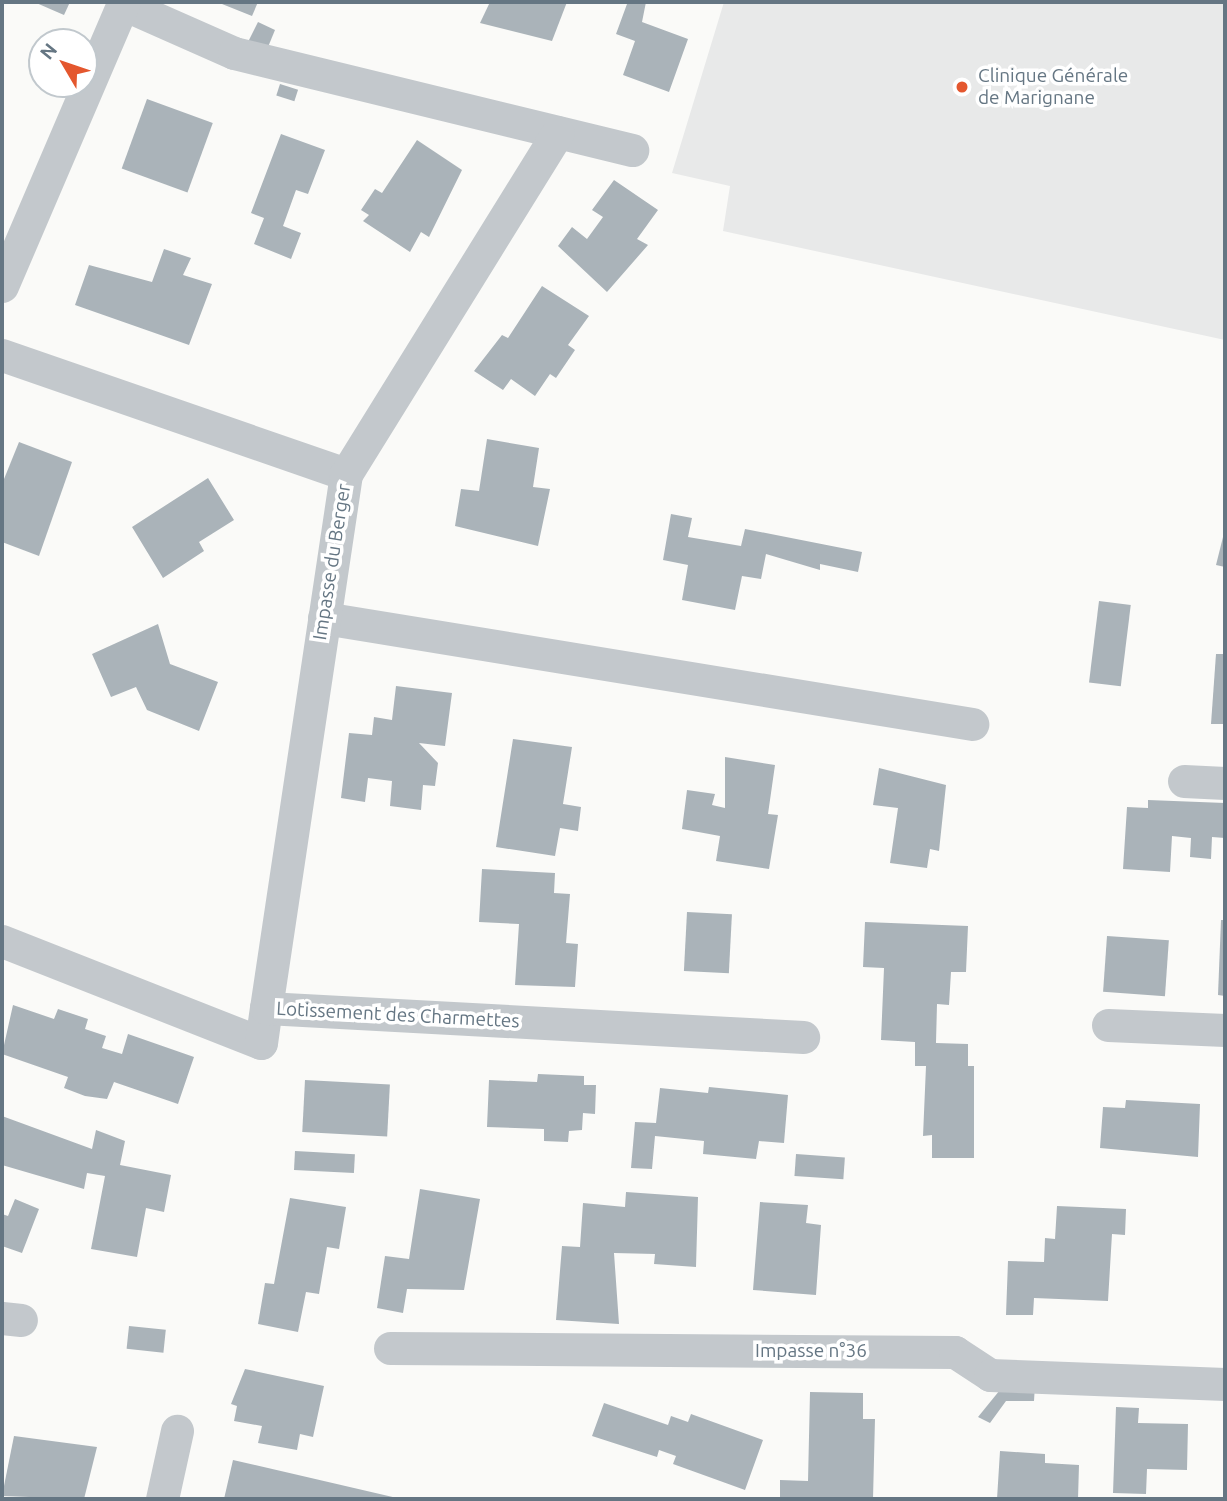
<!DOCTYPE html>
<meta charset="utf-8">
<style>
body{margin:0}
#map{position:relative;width:1227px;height:1501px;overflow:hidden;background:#fafaf8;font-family:Ubuntu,sans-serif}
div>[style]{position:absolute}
.built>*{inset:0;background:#e8e9e9}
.building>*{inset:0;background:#aab3b9;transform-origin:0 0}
.minor>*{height:33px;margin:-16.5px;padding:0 16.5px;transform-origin:16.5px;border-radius:16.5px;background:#c3c8cc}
.dots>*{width:19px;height:19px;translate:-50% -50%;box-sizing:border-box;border:4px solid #fff;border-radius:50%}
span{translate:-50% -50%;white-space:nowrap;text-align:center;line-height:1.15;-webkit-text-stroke:7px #fff;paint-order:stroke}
.poi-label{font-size:19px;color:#657683}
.left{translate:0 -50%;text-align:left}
.street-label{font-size:19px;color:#657683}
.frame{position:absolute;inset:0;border:4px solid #657683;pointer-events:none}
.north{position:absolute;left:28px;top:28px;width:70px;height:70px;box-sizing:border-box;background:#fff;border:2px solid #c1c8cd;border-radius:50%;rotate:309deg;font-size:19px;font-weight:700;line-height:28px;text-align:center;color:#657683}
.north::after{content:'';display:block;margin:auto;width:24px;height:32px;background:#e4572e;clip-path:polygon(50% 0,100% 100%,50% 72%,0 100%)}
</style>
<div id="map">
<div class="built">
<i style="clip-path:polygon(724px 2px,1225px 2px,1225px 340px,723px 231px,730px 186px,672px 173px)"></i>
</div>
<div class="building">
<i style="clip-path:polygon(34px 2px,70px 2px,64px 15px)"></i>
<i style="clip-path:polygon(217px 2px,258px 2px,252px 16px)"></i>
<i style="clip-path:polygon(490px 2px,567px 2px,552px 41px,480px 23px)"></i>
<i style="clip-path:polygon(646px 2px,642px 22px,688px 39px,669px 92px,623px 75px,635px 41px,616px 34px,627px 4px)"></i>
<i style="clip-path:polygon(258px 22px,275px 30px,268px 47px,248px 42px)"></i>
<i style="left:280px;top:84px;width:19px;height:12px;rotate:18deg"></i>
<i style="left:147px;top:99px;width:70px;height:74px;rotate:20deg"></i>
<i style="clip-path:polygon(281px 134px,325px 150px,308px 194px,296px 190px,283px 226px,301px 233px,291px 259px,254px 244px,264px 218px,251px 213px)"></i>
<i style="clip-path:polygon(417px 140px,462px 170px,429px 237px,421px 232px,410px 252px,363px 221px,369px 215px,361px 210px,375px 189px,382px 193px)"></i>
<i style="clip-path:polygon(614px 180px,658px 210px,637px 239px,648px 245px,607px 292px,558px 246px,572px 227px,587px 239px,603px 217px,592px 210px)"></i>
<i style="clip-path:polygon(164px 249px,191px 258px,183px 275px,212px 284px,189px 345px,75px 305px,89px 265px,152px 282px)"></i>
<i style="clip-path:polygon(542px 286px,589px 316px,568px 345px,575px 350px,556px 378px,550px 374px,535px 396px,511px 379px,503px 390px,474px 371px,502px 335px,508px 338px)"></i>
<i style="clip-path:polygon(487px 439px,539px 448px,533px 487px,550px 489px,538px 546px,455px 526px,461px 489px,479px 491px)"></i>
<i style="clip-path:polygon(19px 442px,72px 462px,39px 556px,2px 542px,2px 484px)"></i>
<i style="clip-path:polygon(208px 478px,234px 520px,199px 542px,204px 551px,163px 578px,132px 527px)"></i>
<i style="clip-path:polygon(671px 514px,692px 518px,688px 537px,741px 546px,745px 529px,862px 552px,858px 572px,820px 564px,820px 570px,766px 554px,761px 579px,742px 576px,735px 610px,682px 600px,688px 565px,663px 560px)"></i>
<i style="clip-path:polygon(1224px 533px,1225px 533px,1225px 567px,1216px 565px)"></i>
<i style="left:1099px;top:601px;width:32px;height:82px;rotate:7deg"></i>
<i style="clip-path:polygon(158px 624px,170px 664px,218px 682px,199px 731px,147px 710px,136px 687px,111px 697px,92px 654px)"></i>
<i style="clip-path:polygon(1216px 654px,1225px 654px,1225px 724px,1211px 724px)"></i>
<i style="clip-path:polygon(396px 686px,452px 693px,445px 746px,419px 743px,438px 763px,435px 786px,423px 785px,421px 810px,390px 806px,392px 781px,368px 778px,365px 802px,341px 798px,349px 733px,372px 735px,374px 717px,392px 720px)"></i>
<i style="clip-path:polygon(513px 739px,572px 747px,563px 804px,581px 807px,578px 831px,560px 828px,555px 856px,496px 847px)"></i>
<i style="clip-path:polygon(725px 757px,775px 765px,768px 814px,778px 815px,769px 869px,716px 861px,720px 836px,682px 829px,687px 790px,715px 794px,712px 805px,725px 808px)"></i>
<i style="clip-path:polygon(879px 768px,946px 785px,939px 851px,930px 849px,927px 868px,890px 863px,898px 808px,873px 805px)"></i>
<i style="clip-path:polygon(1148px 800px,1225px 803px,1225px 838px,1212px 837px,1211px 859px,1190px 857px,1191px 838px,1172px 836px,1170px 872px,1123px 869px,1127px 807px,1148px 808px)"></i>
<i style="clip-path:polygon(482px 869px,555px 873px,554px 893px,570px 894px,566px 943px,578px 944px,575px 987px,515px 985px,519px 924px,479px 922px)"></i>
<i style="left:687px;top:912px;width:45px;height:59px;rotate:3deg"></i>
<i style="clip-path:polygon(1221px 920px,1225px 920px,1225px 996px,1218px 995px)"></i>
<i style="clip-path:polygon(865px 922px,968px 926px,966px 972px,951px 972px,949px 1005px,937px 1004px,936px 1043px,968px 1044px,968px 1066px,974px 1066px,974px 1158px,932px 1158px,932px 1135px,923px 1136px,926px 1066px,915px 1066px,915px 1042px,881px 1040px,884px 968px,863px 967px)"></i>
<i style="left:1107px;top:936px;width:62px;height:56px;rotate:4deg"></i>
<i style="clip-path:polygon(13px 1005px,54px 1019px,58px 1009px,88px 1019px,85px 1029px,106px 1036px,102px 1048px,122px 1054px,128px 1034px,194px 1057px,178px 1104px,114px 1082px,107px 1099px,85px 1096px,64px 1088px,68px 1077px,2px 1054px)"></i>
<i style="clip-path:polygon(538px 1074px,584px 1076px,584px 1085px,596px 1085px,595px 1114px,583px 1113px,582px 1130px,569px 1131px,568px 1142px,544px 1141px,544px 1129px,487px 1127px,489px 1080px,537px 1082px)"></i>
<i style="left:305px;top:1080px;width:85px;height:52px;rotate:3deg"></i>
<i style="clip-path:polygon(709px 1087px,788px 1095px,784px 1143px,759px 1141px,756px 1159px,703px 1154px,704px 1141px,655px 1136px,652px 1169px,631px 1168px,635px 1122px,656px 1123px,660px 1088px,708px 1093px)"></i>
<i style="clip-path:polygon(1126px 1100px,1200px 1104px,1198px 1157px,1100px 1148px,1103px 1107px,1125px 1108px)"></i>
<i style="clip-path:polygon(2px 1116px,92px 1149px,96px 1130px,125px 1141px,120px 1165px,171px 1175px,164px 1212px,146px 1208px,137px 1257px,91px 1249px,105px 1176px,87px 1173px,84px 1189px,2px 1165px)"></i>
<i style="left:295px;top:1151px;width:60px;height:19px;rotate:3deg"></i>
<i style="left:796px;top:1154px;width:49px;height:22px;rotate:4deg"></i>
<i style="clip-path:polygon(420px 1189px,480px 1199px,464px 1290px,407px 1289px,403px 1313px,377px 1308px,385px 1256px,409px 1259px)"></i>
<i style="clip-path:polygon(626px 1192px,698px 1197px,696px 1267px,654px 1264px,655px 1254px,614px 1253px,619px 1324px,556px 1320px,562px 1246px,580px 1247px,583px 1203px,625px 1207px)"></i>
<i style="clip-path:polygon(290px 1198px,346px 1207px,339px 1249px,327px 1247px,319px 1294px,306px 1292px,298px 1332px,258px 1324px,265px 1283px,274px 1284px)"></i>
<i style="clip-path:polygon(15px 1199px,39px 1209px,22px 1253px,2px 1246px,2px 1214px,8px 1216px)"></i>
<i style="clip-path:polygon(760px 1202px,808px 1205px,806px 1223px,821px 1225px,816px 1295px,753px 1290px)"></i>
<i style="clip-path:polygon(1057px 1206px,1126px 1209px,1125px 1235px,1112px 1234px,1108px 1301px,1034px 1298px,1033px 1315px,1006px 1315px,1008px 1261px,1044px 1262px,1045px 1238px,1055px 1239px)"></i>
<i style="left:129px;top:1326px;width:37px;height:23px;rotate:6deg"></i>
<i style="clip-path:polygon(245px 1369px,324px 1386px,313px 1437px,300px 1434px,297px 1450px,258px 1443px,262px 1426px,234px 1421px,237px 1406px,231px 1404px)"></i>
<i style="clip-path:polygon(1004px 1385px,1035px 1385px,1034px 1401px,1006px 1401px,990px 1423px,978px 1417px)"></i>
<i style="clip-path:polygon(810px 1392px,863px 1393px,863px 1419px,875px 1419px,873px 1499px,780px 1499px,780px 1480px,808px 1481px)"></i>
<i style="clip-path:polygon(604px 1403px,668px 1425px,671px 1416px,688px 1422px,691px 1414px,763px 1440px,745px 1490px,673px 1464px,676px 1456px,659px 1450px,657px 1457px,592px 1436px)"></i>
<i style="clip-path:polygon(1116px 1407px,1139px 1408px,1138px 1423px,1188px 1424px,1187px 1470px,1147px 1469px,1146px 1494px,1113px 1493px)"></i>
<i style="clip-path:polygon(14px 1436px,97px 1447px,84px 1499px,2px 1496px)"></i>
<i style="clip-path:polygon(1000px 1451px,1045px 1454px,1045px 1463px,1079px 1465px,1078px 1499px,997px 1499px)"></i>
<i style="clip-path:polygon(233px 1460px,397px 1498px,397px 1499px,224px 1499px)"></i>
</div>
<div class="minor">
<i style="left:123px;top:4px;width:121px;rotate:23.8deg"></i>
<i style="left:234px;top:53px;width:410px;rotate:13.7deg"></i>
<i style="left:2px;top:286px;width:309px;rotate:-66.8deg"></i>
<i style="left:2px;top:355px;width:364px;rotate:19.1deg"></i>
<i style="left:324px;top:618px;width:657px;rotate:9.29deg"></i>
<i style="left:1184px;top:781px;width:41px;rotate:2.8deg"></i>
<i style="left:2px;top:941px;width:278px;rotate:21.5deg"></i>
<i style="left:261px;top:1043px;width:35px;rotate:-82deg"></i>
<i style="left:266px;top:1008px;width:538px;rotate:3.09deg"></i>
<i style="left:266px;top:1008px;width:540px;rotate:-81.48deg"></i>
<i style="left:346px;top:474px;width:402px;rotate:-58.2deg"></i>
<i style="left:1108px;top:1025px;width:117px;rotate:2.4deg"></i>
<i style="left:2px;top:1318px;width:19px;rotate:6deg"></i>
<i style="left:390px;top:1348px;width:565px;rotate:0.41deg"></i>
<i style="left:955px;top:1352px;width:42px;rotate:33.3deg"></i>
<i style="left:990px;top:1375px;width:235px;rotate:2.2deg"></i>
<i style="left:162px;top:1499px;width:70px;rotate:-77.6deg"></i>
</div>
<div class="dots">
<i style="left:962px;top:87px;background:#e4572e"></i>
</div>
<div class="poi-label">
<span class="left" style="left:978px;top:87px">Clinique Générale<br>de Marignane</span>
</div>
<div class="street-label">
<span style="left:332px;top:562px;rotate:-81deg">Impasse du Berger</span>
<span style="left:398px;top:1015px;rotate:3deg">Lotissement des Charmettes</span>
<span style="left:811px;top:1351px">Impasse n°36</span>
</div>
<div class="frame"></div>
<div class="north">N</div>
</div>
